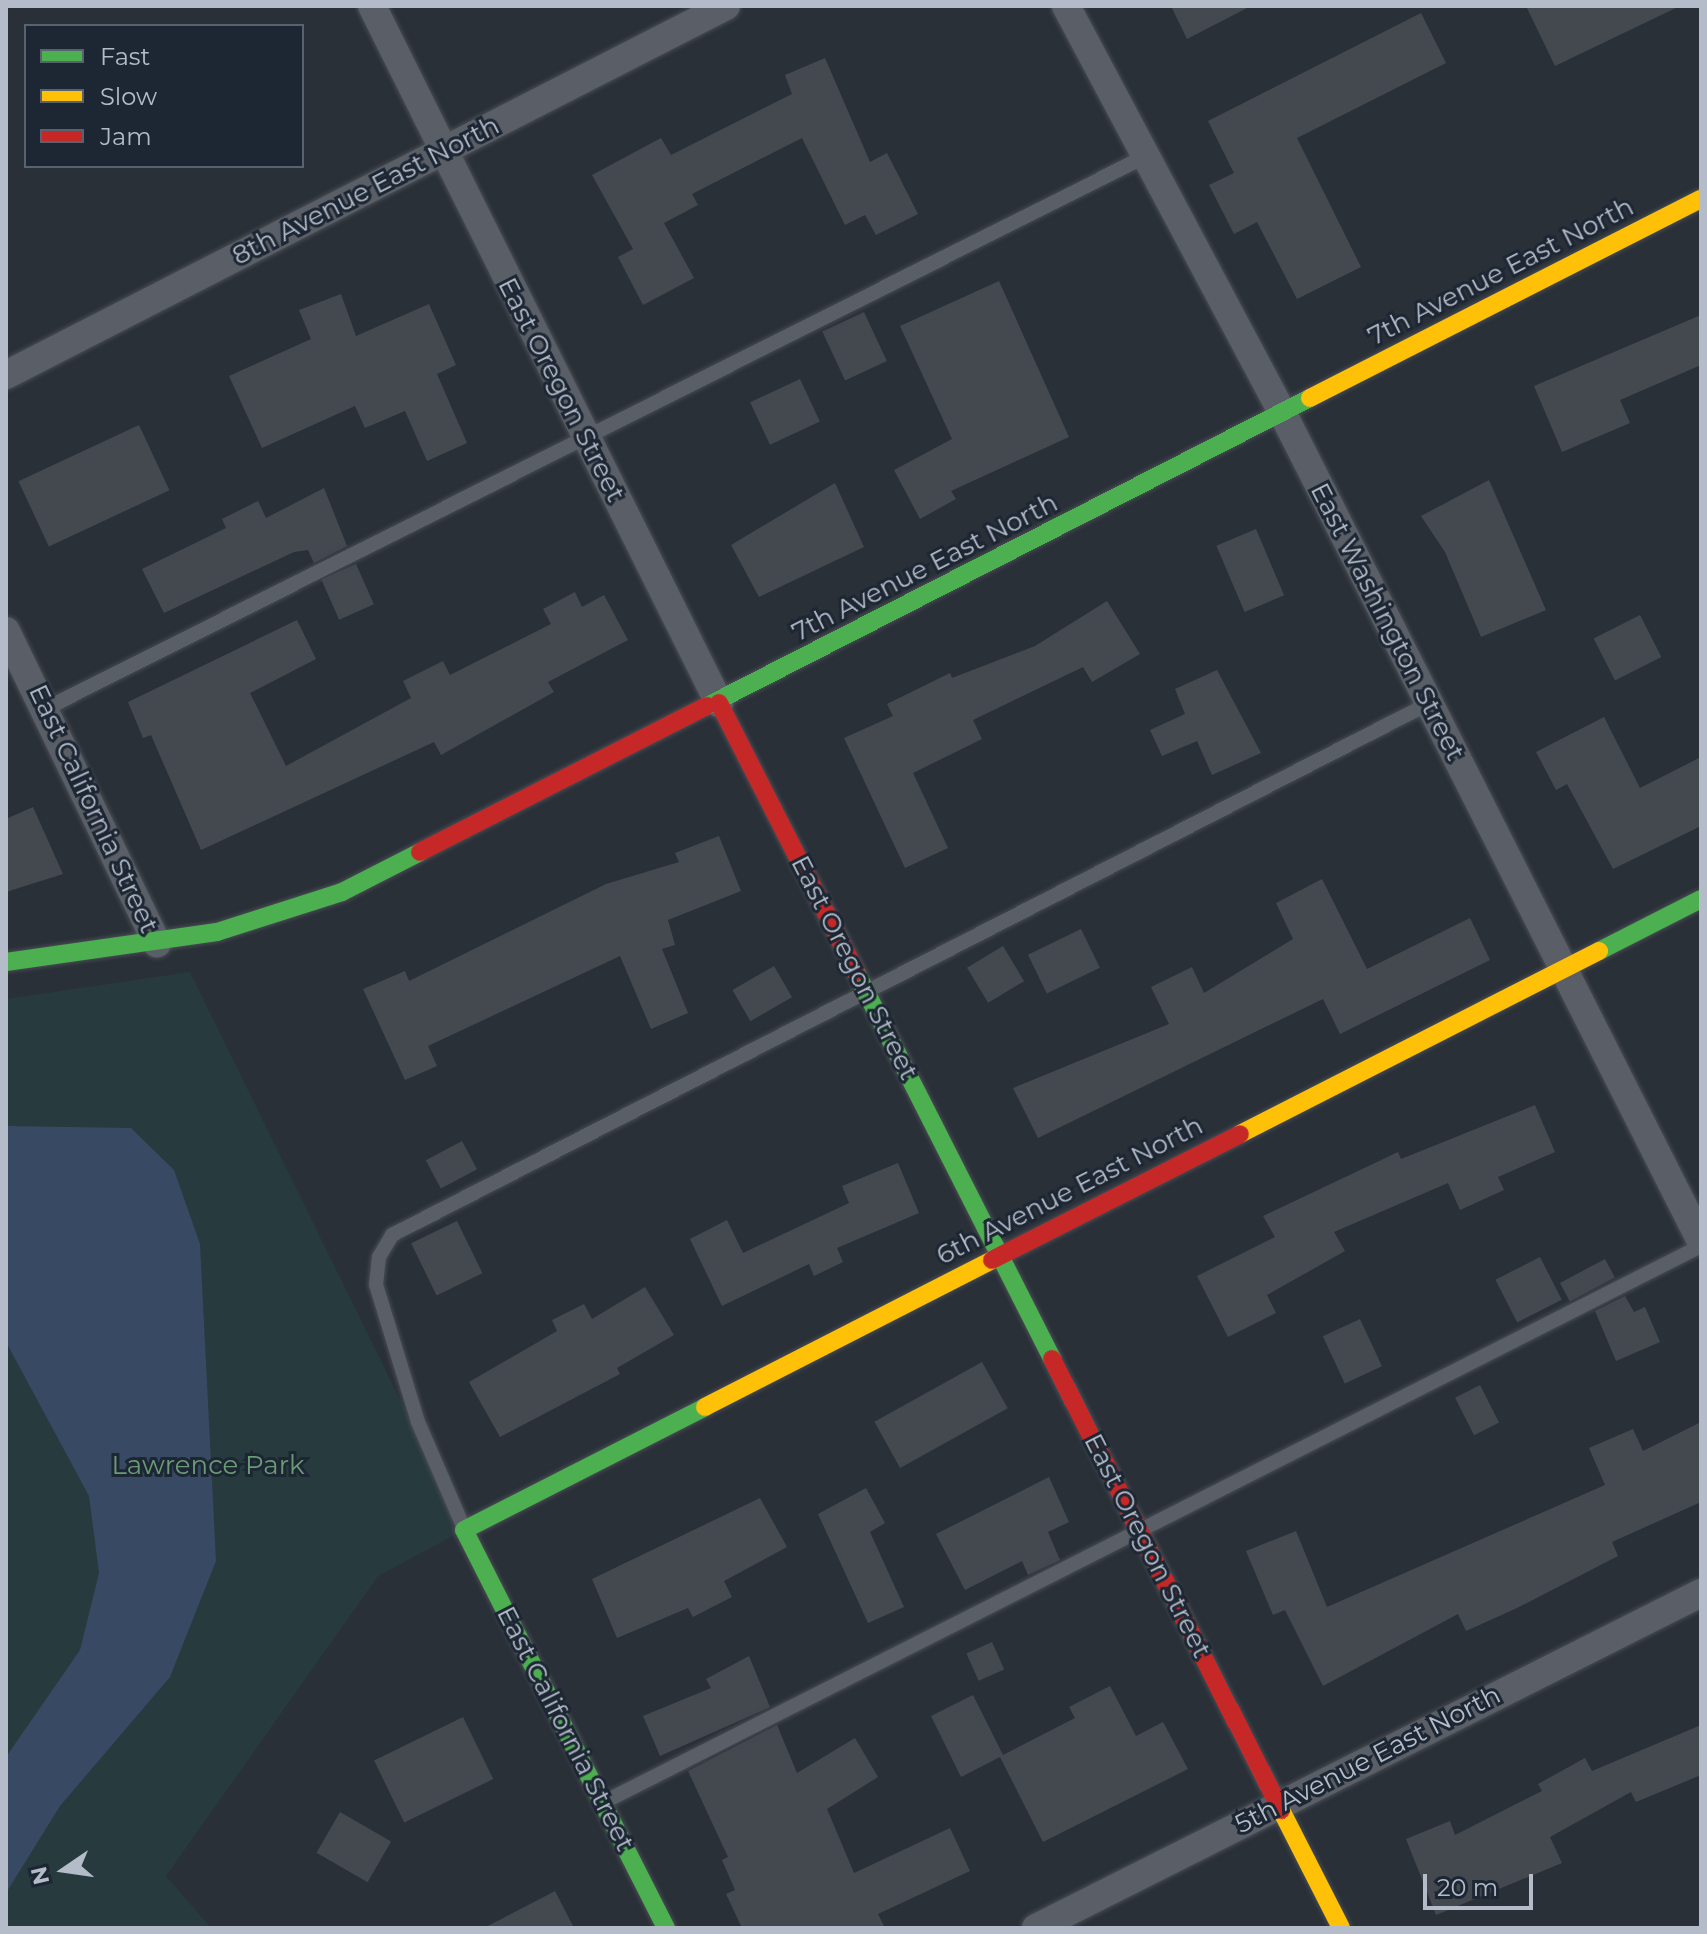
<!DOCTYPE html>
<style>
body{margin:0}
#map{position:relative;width:1707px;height:1934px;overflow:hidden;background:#2a3038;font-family:Montserrat,sans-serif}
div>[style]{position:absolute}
.green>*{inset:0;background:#273a3e}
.water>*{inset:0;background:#384963}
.building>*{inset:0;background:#444950;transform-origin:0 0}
.roads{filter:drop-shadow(0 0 2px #484c53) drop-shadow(0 0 2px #484c53)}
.lane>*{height:14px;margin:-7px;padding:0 7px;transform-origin:7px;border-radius:7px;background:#5a5e66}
.street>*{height:28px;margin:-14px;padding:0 14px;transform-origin:14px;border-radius:14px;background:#5a5e66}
.fast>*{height:18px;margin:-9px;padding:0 9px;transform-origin:9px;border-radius:9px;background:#4caf50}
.slow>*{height:18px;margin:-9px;padding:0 9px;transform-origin:9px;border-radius:9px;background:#ffc107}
.jam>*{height:18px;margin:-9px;padding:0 9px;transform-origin:9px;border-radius:9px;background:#c62828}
span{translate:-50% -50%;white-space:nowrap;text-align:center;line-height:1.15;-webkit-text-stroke:6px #1d2633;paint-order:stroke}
.street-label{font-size:26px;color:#b4bcc9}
.park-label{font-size:26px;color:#6b9a76}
.frame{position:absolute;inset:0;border:8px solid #b4bcc9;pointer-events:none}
.legend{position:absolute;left:24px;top:24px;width:280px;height:144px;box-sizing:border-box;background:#1d2633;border:2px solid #59626f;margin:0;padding:10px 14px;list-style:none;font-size:24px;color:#b4bcc9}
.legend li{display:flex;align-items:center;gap:16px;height:40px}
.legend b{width:40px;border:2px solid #59626f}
.north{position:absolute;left:24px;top:1830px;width:80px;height:80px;-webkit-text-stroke:6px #1d2633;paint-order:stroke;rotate:257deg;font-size:22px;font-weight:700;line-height:32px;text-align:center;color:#b4bcc9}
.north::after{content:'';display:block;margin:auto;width:28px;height:36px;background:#b4bcc9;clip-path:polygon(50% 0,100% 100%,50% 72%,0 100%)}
.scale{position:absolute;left:1423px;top:1874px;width:110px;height:36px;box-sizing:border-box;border:4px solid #b4bcc9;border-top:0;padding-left:10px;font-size:24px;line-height:28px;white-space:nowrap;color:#b4bcc9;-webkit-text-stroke:6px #1d2633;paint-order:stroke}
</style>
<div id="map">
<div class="green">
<i style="clip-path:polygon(190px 972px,464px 1530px,378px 1576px,166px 1876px,211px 1928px,6px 1928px,6px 999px)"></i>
</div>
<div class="water">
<i style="clip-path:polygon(6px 1126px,131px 1128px,174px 1170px,200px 1244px,216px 1561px,170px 1677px,60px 1806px,6px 1893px,6px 1757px,80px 1650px,99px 1573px,89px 1496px,6px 1342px)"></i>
</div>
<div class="building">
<i style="clip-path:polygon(1171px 6px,1251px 6px,1187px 39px)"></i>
<i style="clip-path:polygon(1526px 6px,1680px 6px,1555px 66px)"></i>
<i style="clip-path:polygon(1421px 13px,1446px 63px,1297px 138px,1361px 267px,1297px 299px,1257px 222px,1234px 234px,1209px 185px,1234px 173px,1208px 121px)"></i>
<i style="clip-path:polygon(825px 58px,870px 162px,887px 153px,918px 214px,876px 235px,865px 215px,845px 225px,802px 138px,692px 194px,698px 205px,664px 223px,694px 278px,643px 305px,618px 257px,633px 249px,592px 175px,661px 138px,671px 155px,792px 94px,785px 75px)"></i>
<i style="clip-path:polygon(999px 281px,1069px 437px,951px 491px,956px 499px,920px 519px,894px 470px,952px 439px,900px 326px)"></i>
<i style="clip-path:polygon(341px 294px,356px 336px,429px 304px,456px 365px,437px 374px,467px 443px,427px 461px,405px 411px,365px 428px,355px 406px,262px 448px,229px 376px,311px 339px,299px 310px)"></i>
<i style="left:864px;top:312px;width:54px;height:46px;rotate:65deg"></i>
<i style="clip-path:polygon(1701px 315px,1701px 365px,1620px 400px,1630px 423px,1562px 452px,1534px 386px)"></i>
<i style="left:800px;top:379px;width:47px;height:55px;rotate:65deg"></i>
<i style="left:139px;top:425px;width:72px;height:133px;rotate:65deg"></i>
<i style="clip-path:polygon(1489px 480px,1546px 610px,1481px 637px,1445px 552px,1421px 516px)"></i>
<i style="clip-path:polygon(835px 483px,864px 547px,759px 597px,731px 545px)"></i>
<i style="clip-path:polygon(324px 488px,347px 546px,314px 563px,308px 550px,294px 552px,164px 613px,142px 569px,226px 528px,222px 519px,258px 501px,266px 518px)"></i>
<i style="left:1256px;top:529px;width:72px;height:43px;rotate:67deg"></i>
<i style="left:356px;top:564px;width:44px;height:38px;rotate:66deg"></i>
<i style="clip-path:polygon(575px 592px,582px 607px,604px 595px,628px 640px,548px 682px,554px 692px,441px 755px,434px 742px,201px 850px,151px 735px,143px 738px,128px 702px,297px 620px,316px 659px,250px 693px,286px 766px,411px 698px,403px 681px,443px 661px,450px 675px,551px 624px,543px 609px)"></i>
<i style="clip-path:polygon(1107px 601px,1140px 654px,1092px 682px,1083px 667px,973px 720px,982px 739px,913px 773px,948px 848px,905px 868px,844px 738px,893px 716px,887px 704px,950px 673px,952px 678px,1035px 646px)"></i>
<i style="left:1640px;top:615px;width:47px;height:52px;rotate:63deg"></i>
<i style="clip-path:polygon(1217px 670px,1261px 753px,1212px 775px,1197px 741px,1162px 756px,1150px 730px,1185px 714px,1175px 689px)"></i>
<i style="clip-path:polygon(1604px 717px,1640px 788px,1701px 757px,1701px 826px,1613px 869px,1567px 784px,1556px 790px,1536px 752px)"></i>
<i style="clip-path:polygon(33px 807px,63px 874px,6px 892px,6px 819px)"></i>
<i style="clip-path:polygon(719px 836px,741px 891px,668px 920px,675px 945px,662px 949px,688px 1013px,651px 1029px,620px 956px,428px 1046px,437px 1066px,405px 1080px,363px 989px,405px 971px,409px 981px,606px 884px,679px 862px,675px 853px)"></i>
<i style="clip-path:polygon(1322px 879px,1367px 969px,1470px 918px,1490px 960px,1340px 1034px,1323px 999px,1038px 1138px,1013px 1088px,1169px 1024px,1151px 987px,1192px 967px,1204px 993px,1293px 939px,1276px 903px)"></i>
<i style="left:1081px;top:929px;width:43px;height:59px;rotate:64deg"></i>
<i style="left:1003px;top:946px;width:41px;height:42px;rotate:59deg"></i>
<i style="left:774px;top:966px;width:36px;height:48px;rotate:60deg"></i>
<i style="clip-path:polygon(1535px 1105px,1555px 1152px,1498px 1177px,1504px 1190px,1460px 1210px,1448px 1183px,1334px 1232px,1345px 1251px,1267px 1295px,1276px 1313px,1228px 1337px,1197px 1276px,1275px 1237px,1263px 1216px,1398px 1152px,1401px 1159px)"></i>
<i style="left:462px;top:1141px;width:32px;height:41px;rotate:62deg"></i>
<i style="clip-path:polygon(898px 1163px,919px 1213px,837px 1248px,843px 1262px,814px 1276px,809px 1264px,722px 1306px,690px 1239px,727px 1220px,743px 1253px,849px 1203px,842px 1186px)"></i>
<i style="left:457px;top:1221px;width:58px;height:51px;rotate:64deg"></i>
<i style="left:1540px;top:1257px;width:48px;height:50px;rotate:63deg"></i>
<i style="left:1605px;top:1259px;width:21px;height:51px;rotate:62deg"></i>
<i style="clip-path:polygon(645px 1287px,674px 1335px,617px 1368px,620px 1374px,500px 1437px,469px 1382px,557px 1331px,552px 1320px,584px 1304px,592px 1319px)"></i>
<i style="clip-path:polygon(1625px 1296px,1634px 1312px,1645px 1307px,1660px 1342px,1616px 1361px,1595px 1311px)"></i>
<i style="left:1360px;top:1319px;width:52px;height:41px;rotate:65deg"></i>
<i style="left:982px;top:1362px;width:53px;height:123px;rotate:61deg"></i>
<i style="left:1480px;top:1385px;width:42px;height:28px;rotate:63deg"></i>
<i style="clip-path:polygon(1701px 1422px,1701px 1502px,1612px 1542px,1618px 1556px,1517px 1608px,1466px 1631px,1458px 1614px,1323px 1686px,1285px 1610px,1273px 1615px,1246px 1551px,1296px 1531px,1327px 1607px,1605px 1485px,1589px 1448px,1633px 1429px,1643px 1451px)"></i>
<i style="clip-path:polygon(1049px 1477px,1069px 1522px,1048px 1532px,1060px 1560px,1028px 1575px,1022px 1561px,965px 1590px,936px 1534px)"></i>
<i style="clip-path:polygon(866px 1488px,885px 1523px,870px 1532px,904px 1607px,868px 1623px,818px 1514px)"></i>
<i style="clip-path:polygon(760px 1498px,787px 1547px,724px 1581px,732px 1597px,693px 1617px,688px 1608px,617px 1638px,592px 1579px)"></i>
<i style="left:992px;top:1642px;width:30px;height:28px;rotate:66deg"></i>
<i style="clip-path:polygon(749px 1656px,770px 1707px,660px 1756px,643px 1716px,711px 1688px,706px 1679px)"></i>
<i style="clip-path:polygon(1110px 1686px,1136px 1736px,1163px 1722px,1188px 1769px,1043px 1842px,1000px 1757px,961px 1777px,931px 1716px,973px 1695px,1003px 1755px,1075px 1718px,1069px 1707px)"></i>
<i style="left:463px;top:1717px;width:69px;height:99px;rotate:64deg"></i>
<i style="clip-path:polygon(777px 1725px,797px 1773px,855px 1738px,878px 1777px,827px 1809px,854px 1873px,950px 1828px,970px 1871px,878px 1914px,885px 1928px,742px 1928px,726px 1894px,735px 1890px,722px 1860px,728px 1857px,688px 1771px)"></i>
<i style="clip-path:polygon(1701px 1725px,1701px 1775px,1636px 1802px,1631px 1792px,1550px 1837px,1562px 1863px,1436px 1915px,1406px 1839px,1450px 1821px,1455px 1835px,1542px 1791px,1538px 1784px,1585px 1758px,1592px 1771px)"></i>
<i style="left:340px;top:1812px;width:59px;height:47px;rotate:30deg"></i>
<i style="clip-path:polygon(555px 1891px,574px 1928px,484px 1928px)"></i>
</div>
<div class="roads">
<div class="lane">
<i style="left:47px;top:708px;width:1230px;rotate:-26.67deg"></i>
<i style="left:463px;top:1526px;width:113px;rotate:-113.4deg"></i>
<i style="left:418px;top:1422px;width:143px;rotate:-107deg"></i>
<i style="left:376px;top:1285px;width:28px;rotate:-84deg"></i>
<i style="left:379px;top:1257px;width:26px;rotate:-59deg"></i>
<i style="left:392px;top:1235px;width:1164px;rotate:-27.14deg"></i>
<i style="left:606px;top:1801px;width:1228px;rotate:-26.88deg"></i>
</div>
<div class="street">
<i style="left:372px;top:6px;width:779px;rotate:63.53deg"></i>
<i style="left:1066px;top:6px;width:462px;rotate:62deg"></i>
<i style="left:1283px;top:414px;width:927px;rotate:63.19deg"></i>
<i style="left:6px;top:375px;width:809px;rotate:-27.14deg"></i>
<i style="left:6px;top:631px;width:347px;rotate:64.2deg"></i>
<i style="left:1036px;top:1928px;width:745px;rotate:-26.74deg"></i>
</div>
<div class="fast">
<i style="left:707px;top:706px;width:677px;rotate:-27.06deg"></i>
<i style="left:1599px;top:951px;width:114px;rotate:-27deg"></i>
<i style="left:6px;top:962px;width:213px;rotate:-8.1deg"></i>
<i style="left:217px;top:932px;width:131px;rotate:-17.7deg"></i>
<i style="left:342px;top:892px;width:88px;rotate:-27.1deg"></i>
<i style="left:856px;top:972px;width:434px;rotate:63.1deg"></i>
<i style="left:666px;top:1928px;width:446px;rotate:-116.9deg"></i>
<i style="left:464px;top:1530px;width:271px;rotate:-27deg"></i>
</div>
<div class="slow">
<i style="left:1310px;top:398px;width:439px;rotate:-27deg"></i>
<i style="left:1240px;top:1134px;width:403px;rotate:-27deg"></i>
<i style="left:705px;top:1407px;width:322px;rotate:-27.1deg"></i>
<i style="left:1281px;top:1810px;width:132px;rotate:63deg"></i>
</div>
<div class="jam">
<i style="left:719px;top:703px;width:302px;rotate:63deg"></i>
<i style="left:420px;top:852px;width:322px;rotate:-27deg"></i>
<i style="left:992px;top:1260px;width:278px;rotate:-26.9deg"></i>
<i style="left:1052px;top:1359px;width:506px;rotate:63.08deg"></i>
</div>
</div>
<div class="street-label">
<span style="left:366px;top:191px;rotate:-27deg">8th Avenue East North</span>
<span style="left:1501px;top:272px;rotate:-27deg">7th Avenue East North</span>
<span style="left:561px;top:390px;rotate:63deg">East Oregon Street</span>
<span style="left:925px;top:568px;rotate:-27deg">7th Avenue East North</span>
<span style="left:1387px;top:622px;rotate:63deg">East Washington Street</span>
<span style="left:93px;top:809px;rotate:65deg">East California Street</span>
<span style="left:854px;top:968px;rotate:63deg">East Oregon Street</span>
<span style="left:1070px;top:1191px;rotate:-27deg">6th Avenue East North</span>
<span style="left:1147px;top:1546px;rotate:63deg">East Oregon Street</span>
<span style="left:565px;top:1729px;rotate:63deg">East California Street</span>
<span style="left:1368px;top:1760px;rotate:-27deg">5th Avenue East North</span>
</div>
<div class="park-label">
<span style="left:208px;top:1466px">Lawrence Park</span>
</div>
<div class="frame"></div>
<ul class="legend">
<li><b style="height:10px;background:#4caf50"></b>Fast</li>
<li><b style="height:10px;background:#ffc107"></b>Slow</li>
<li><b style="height:10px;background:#c62828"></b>Jam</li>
</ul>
<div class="north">N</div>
<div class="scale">20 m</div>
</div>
